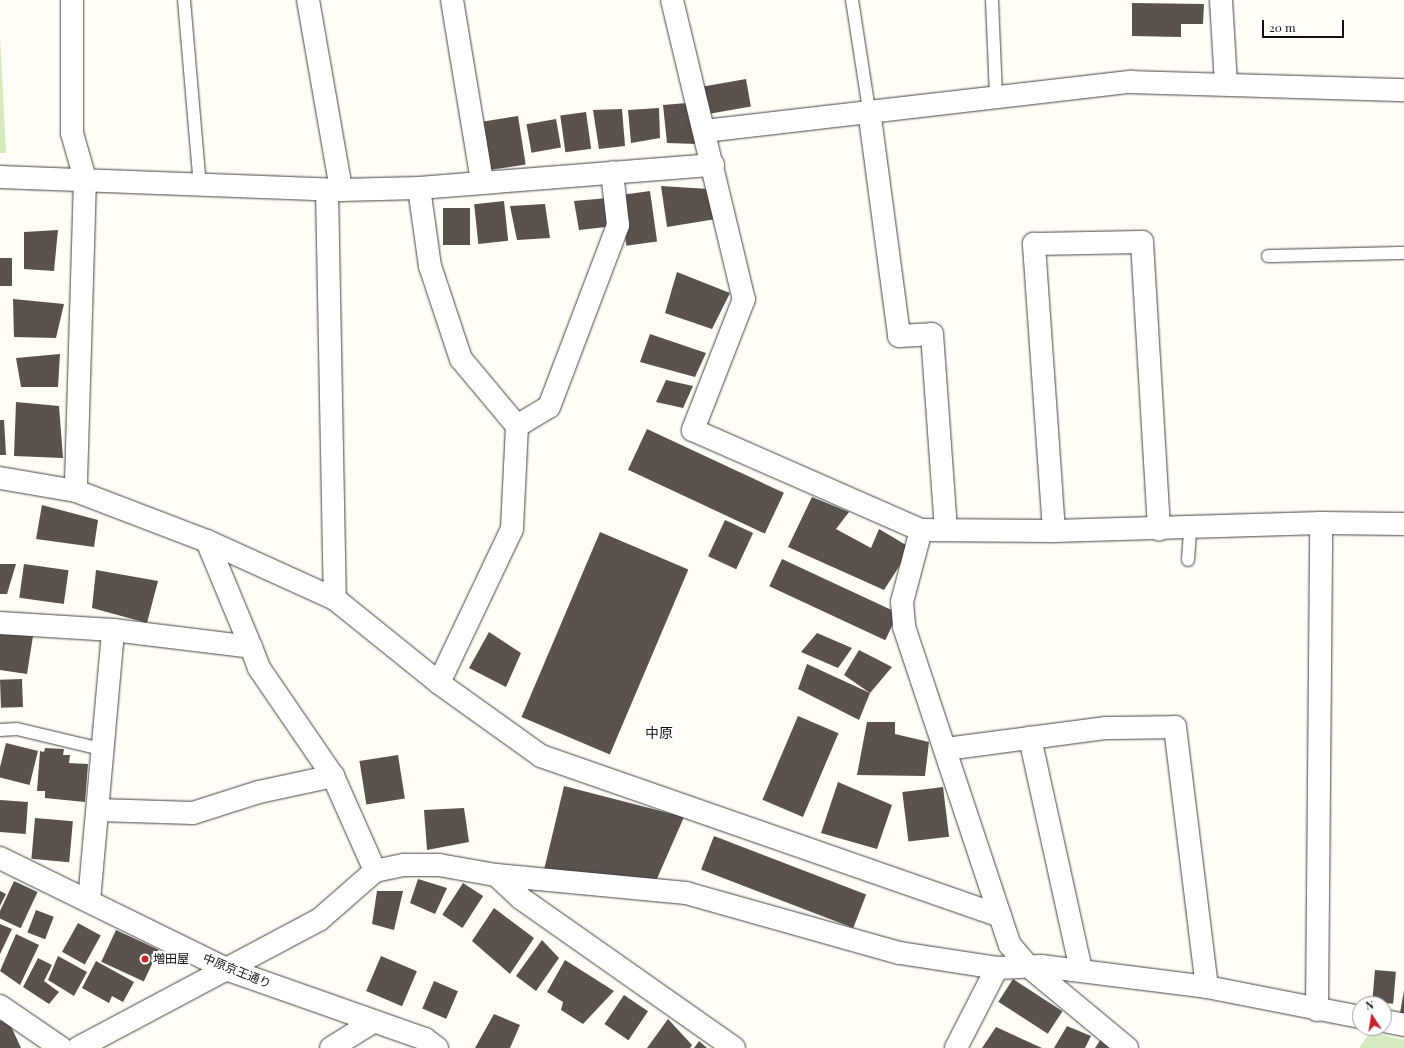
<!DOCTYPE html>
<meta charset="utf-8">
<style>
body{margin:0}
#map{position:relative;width:1404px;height:1048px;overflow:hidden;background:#fffdf5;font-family:"Playfair Display","Noto Sans JP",serif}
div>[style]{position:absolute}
.green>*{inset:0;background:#d5ebbd}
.building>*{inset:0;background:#5a524d;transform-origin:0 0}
.roads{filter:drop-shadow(0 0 1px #444) drop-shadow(0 0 1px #444)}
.service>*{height:12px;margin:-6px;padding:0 6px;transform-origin:6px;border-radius:6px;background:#fff}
.minor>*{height:22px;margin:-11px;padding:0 11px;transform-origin:11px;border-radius:11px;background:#fff}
.dots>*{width:11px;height:11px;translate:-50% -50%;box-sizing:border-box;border:2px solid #fff;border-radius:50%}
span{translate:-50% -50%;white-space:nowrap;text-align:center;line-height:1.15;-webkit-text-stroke:4px #fff;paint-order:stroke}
.poi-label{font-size:12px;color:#111}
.left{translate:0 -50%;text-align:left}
.street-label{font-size:12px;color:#111}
.quarter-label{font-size:14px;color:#111}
.north{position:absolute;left:1352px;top:996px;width:40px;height:40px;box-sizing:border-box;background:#fff;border:1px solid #a0a0a0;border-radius:50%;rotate:348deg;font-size:11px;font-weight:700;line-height:16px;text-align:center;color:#111}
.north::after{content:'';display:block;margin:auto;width:14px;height:18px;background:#c4262e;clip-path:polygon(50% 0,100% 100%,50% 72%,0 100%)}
.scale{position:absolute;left:1262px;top:20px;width:82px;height:18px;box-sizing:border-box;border:2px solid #111;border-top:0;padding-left:5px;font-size:12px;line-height:14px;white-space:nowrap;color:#111;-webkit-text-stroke:3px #fff;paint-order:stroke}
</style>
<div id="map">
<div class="green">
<i style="clip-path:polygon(0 37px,6px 153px,0 153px)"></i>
<i style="clip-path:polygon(1370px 1032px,1404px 1040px,1404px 1048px,1359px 1048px)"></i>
</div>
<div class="building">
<i style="clip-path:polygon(1132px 3px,1204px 4px,1203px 24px,1181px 24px,1181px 37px,1132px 36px)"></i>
<i style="left:746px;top:79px;width:28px;height:46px;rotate:80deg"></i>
<i style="clip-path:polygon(687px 103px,688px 114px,696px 115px,698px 144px,667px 143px,663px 105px)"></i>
<i style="clip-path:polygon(659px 108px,660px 138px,631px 143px,628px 110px)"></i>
<i style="clip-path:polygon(622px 109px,625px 146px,599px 149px,593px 110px)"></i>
<i style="left:586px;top:112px;width:37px;height:26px;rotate:82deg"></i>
<i style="left:518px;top:116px;width:49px;height:35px;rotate:81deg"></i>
<i style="left:556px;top:119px;width:29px;height:30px;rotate:80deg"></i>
<i style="clip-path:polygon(661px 186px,709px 189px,716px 219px,667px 227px)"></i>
<i style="left:650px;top:191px;width:51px;height:31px;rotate:82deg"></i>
<i style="clip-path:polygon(608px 198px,615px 226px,579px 230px,574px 201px)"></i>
<i style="left:504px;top:201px;width:40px;height:30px;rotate:84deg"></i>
<i style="clip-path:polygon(545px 204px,550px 238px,517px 240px,510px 206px)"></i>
<i style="left:443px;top:208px;width:27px;height:37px"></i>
<i style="clip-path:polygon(58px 230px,54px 271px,24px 269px,24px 232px)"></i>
<i style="left:0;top:258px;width:12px;height:28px"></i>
<i style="clip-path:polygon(677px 272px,730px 293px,712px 329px,665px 313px)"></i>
<i style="clip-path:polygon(13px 299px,64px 304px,56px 338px,14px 337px)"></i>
<i style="clip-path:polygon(650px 334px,706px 353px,695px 377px,640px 362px)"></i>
<i style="clip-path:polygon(60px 354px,58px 387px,21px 387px,16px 358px)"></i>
<i style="clip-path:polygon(666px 380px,693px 386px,683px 408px,656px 402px)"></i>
<i style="clip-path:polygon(16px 402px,59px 406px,63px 458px,14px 456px)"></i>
<i style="clip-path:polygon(0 420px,4px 420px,6px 455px,0 455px)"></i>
<i style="left:647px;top:429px;width:151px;height:45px;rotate:25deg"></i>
<i style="clip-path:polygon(812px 497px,849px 512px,836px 529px,871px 548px,879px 529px,911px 548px,884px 590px,788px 547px)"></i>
<i style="clip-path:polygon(42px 505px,98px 520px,94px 547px,36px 539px)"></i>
<i style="left:725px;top:520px;width:31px;height:40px;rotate:25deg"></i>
<i style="left:600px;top:532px;width:96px;height:201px;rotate:23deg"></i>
<i style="left:782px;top:559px;width:128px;height:30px;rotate:25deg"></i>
<i style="clip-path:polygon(0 564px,16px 564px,7px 594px,0 594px)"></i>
<i style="left:24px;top:564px;width:45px;height:34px;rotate:8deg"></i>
<i style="clip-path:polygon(96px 570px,158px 581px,147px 623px,92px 608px)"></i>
<i style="clip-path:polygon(0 631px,33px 636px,27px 674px,0 670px)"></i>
<i style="clip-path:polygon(489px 632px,521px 653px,506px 687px,469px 668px)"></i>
<i style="clip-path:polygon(817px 633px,852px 648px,838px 668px,801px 652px)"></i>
<i style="clip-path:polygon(859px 650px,892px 667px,870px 693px,844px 675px)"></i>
<i style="clip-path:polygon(807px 664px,870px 693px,859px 720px,798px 689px)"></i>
<i style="left:22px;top:679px;width:28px;height:22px;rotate:88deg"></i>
<i style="left:798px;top:716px;width:44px;height:91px;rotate:23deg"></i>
<i style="clip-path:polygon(867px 722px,895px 722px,895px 734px,929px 742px,925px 776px,857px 775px)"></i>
<i style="left:6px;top:743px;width:33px;height:35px;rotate:14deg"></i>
<i style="clip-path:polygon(45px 748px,64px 749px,63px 755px,70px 755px,69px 763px,88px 764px,85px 802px,45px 798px,45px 791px,37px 791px,40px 751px,44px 752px)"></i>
<i style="left:398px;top:755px;width:44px;height:39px;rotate:81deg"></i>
<i style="clip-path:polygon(838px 782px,892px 805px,877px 849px,821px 833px)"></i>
<i style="clip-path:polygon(564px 786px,684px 817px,656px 881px,544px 870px)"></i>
<i style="left:943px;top:787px;width:50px;height:41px;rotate:83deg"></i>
<i style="left:0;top:800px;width:28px;height:32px;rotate:4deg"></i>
<i style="clip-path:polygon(464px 808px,469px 842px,427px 850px,424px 810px)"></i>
<i style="left:35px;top:818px;width:38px;height:41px;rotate:5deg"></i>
<i style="left:714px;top:836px;width:163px;height:36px;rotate:21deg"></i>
<i style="clip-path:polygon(418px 879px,447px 888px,435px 914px,410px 903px)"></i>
<i style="left:14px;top:881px;width:26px;height:40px;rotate:25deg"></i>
<i style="left:463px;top:883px;width:24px;height:38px;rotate:33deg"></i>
<i style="clip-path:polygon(0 891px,6px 894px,0 906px)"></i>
<i style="clip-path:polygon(377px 891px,403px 891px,394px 930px,372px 924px)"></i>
<i style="clip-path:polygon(494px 908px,534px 938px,510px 974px,472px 941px)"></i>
<i style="left:36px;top:910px;width:19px;height:24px;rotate:21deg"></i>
<i style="left:78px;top:923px;width:26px;height:33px;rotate:29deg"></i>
<i style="clip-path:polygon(0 924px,12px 929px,0 954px)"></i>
<i style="left:116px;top:930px;width:47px;height:35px;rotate:25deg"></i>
<i style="clip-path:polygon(16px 934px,39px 945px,20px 985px,0 971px)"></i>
<i style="clip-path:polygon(542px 940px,559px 958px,536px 991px,516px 976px)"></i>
<i style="clip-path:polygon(58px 956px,87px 972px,74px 996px,48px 980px)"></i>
<i style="left:381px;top:956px;width:39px;height:38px;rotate:23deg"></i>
<i style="clip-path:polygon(38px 958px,52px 965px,44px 981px,59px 992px,49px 1004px,23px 987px)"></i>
<i style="clip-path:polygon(565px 960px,614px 991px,583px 1024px,561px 1010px,563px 1002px,547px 992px)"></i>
<i style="clip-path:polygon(96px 961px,134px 982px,123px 1002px,112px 996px,109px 1003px,82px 988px)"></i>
<i style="left:1375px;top:970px;width:21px;height:32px;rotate:5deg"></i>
<i style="left:1013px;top:979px;width:59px;height:27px;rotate:33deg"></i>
<i style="left:434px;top:981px;width:26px;height:30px;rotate:23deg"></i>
<i style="clip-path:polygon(1404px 990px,1404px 1013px,1400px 1013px)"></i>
<i style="left:624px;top:995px;width:29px;height:35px;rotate:34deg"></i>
<i style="clip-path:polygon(494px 1014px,520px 1025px,510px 1048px,475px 1048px)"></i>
<i style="clip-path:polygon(668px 1019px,692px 1045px,690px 1048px,647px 1048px)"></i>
<i style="clip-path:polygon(4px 1020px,10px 1024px,21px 1048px,0 1048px,0 1021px)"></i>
<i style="clip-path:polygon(1067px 1026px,1091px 1036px,1085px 1048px,1054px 1048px)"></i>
<i style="clip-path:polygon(996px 1027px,1042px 1048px,982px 1048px)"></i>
<i style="clip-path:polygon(1101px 1039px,1109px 1048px,1095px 1048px)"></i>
<i style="clip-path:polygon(699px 1041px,707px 1048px,694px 1048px)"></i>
</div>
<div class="roads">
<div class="service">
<i style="left:184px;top:0;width:187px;rotate:85.1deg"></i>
<i style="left:852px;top:0;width:111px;rotate:81.2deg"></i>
<i style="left:992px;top:0;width:96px;rotate:87.6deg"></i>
<i style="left:1268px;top:256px;width:136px;rotate:-1.3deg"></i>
<i style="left:1188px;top:560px;width:31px;rotate:-86deg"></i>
<i style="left:0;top:730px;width:17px;rotate:-3deg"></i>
<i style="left:17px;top:729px;width:86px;rotate:13.4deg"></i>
</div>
<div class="minor">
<i style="left:72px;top:0;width:133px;rotate:90deg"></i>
<i style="left:72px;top:133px;width:48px;rotate:74.2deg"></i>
<i style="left:85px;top:179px;width:312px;rotate:91.7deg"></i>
<i style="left:308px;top:0;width:193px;rotate:80.1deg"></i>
<i style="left:452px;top:0;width:184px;rotate:80.6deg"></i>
<i style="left:672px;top:0;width:308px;rotate:76.5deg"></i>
<i style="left:744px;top:299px;width:141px;rotate:111.3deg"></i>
<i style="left:693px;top:430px;width:249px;rotate:23.7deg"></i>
<i style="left:921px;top:530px;width:133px;rotate:0.4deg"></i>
<i style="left:1054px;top:531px;width:267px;rotate:-1.7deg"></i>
<i style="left:1321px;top:523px;width:83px;rotate:0.7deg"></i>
<i style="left:1221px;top:0;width:83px;rotate:86.6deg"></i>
<i style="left:869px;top:110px;width:228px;rotate:82.4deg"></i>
<i style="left:899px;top:336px;width:33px;rotate:-3deg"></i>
<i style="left:932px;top:334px;width:196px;rotate:85.9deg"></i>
<i style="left:705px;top:131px;width:429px;rotate:-6.6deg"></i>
<i style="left:1131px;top:82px;width:273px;rotate:1.7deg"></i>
<i style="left:0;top:177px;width:341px;rotate:2.2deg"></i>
<i style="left:341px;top:190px;width:78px;rotate:-1.5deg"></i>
<i style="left:419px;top:188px;width:295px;rotate:-4.5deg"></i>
<i style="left:419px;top:188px;width:79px;rotate:82deg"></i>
<i style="left:430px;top:266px;width:98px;rotate:71.6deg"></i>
<i style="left:461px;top:359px;width:87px;rotate:50.1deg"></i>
<i style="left:517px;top:426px;width:103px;rotate:92.8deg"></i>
<i style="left:512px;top:529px;width:170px;rotate:115.4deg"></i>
<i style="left:327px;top:190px;width:409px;rotate:88.9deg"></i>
<i style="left:517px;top:426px;width:37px;rotate:-31deg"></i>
<i style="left:549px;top:407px;width:195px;rotate:-69.2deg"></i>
<i style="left:618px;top:225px;width:53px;rotate:-96.5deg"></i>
<i style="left:0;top:478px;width:77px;rotate:9.7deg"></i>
<i style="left:76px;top:491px;width:140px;rotate:20.9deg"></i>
<i style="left:207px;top:541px;width:141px;rotate:24.4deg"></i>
<i style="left:335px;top:599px;width:134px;rotate:38.9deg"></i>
<i style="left:439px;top:683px;width:125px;rotate:35.6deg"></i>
<i style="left:541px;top:756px;width:486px;rotate:19.2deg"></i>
<i style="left:921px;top:530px;width:74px;rotate:104.8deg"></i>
<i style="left:902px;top:602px;width:25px;rotate:85deg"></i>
<i style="left:904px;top:627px;width:335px;rotate:71.6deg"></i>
<i style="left:1010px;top:945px;width:26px;rotate:50deg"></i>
<i style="left:1027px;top:965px;width:130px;rotate:39.7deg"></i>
<i style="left:1054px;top:531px;width:288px;rotate:-94deg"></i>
<i style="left:1034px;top:244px;width:108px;rotate:-1.1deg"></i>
<i style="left:1142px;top:242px;width:288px;rotate:86.6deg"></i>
<i style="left:207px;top:541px;width:115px;rotate:67.5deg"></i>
<i style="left:0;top:623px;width:113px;rotate:3.5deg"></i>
<i style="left:113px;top:630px;width:139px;rotate:7deg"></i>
<i style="left:251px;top:647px;width:22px;rotate:69deg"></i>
<i style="left:259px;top:668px;width:131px;rotate:55.6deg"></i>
<i style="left:333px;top:776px;width:104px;rotate:66.1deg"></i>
<i style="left:946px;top:749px;width:85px;rotate:-7.5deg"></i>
<i style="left:98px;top:810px;width:95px;rotate:1.8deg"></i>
<i style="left:193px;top:813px;width:69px;rotate:-17.7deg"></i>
<i style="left:259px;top:792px;width:76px;rotate:-12.2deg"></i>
<i style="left:0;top:858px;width:255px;rotate:26.1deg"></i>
<i style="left:229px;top:970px;width:208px;rotate:19.4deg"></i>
<i style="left:425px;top:1039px;width:15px;rotate:37deg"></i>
<i style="left:496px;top:875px;width:35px;rotate:43deg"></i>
<i style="left:522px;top:899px;width:259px;rotate:35.1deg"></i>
<i style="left:89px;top:901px;width:272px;rotate:-84.9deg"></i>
<i style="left:1081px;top:970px;width:238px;rotate:-102.4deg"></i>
<i style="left:1030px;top:738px;width:77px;rotate:-7.5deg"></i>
<i style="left:1106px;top:728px;width:69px;rotate:-0.8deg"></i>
<i style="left:1175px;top:727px;width:262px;rotate:83deg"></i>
<i style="left:0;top:1006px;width:74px;rotate:34.5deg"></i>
<i style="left:1317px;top:1010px;width:487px;rotate:-89.5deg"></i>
<i style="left:1384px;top:1021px;width:20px;rotate:11deg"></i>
<i style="left:78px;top:1048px;width:273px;rotate:-28deg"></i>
<i style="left:319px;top:920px;width:74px;rotate:-41.2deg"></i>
<i style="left:375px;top:871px;width:30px;rotate:-12deg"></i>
<i style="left:404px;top:865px;width:35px"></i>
<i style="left:439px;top:865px;width:58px;rotate:10deg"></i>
<i style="left:496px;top:875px;width:191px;rotate:5.4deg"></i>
<i style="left:686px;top:893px;width:222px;rotate:15.7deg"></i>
<i style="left:900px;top:953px;width:98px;rotate:8.8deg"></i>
<i style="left:997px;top:968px;width:44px;rotate:-2.6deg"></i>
<i style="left:1041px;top:966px;width:167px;rotate:7.2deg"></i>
<i style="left:1207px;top:987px;width:156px;rotate:11.1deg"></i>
<i style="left:331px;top:1048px;width:49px;rotate:-31.8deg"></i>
<i style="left:956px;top:1048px;width:90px;rotate:-62.9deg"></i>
</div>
</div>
<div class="dots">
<i style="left:145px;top:959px;background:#c4262e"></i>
</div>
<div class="poi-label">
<span class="left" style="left:153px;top:959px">増田屋</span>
</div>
<div class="street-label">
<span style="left:237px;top:971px;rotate:22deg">中原京王通り</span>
</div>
<div class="quarter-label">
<span style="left:659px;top:733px">中原</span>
</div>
<div class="north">N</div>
<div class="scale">20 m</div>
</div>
